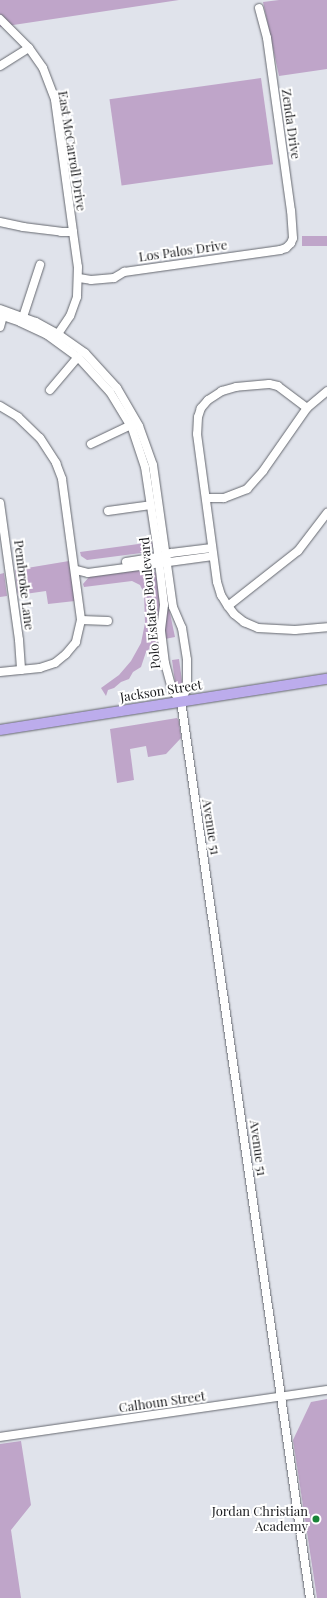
<!DOCTYPE html>
<style>
body{margin:0}
#map{position:relative;width:327px;height:1598px;overflow:hidden;background:#e0e3eb;font-family:"Playfair Display",serif}
div>[style]{position:absolute}
.green>*{inset:0;background:#bfa5c9;transform-origin:0 0}
.roads{filter:drop-shadow(0 0 1px #65686f) drop-shadow(0 0 1px #65686f)}
.minor>*{height:8px;margin:-4px;padding:0 4px;transform-origin:4px;border-radius:4px;background:#fff}
.major>*{height:10px;margin:-5px;padding:0 5px;transform-origin:5px;border-radius:5px;background:#bcacec}
.dots>*{width:11px;height:11px;translate:-50% -50%;box-sizing:border-box;border:2px solid #fff;border-radius:50%}
span{translate:-50% -50%;white-space:nowrap;text-align:center;line-height:1.15;-webkit-text-stroke:4px #fff;paint-order:stroke}
.street-label{font-size:13px;color:#191a1d}
.poi-label{font-size:13px;color:#191a1d}
.right{translate:-100% -50%;text-align:right}
</style>
<div id="map">
<div class="green">
<i style="clip-path:polygon(0 0,179px 0,0 27px)"></i>
<i style="clip-path:polygon(279px 0,327px 0,327px 69px,279px 76px,263px 2px)"></i>
<i style="left:261px;top:78px;width:87px;height:153px;rotate:82deg"></i>
<i style="left:327px;top:236px;width:10px;height:25px;rotate:90deg"></i>
<i style="clip-path:polygon(153px 542px,153px 546px,149px 552px,87px 560px,81px 556px,80px 552px)"></i>
<i style="clip-path:polygon(69px 561px,75px 601px,48px 604px,46px 591px,18px 595px,15px 570px)"></i>
<i style="clip-path:polygon(148px 569px,156px 573px,160px 604px,159px 651px,161px 661px,156px 657px,156px 647px,151px 647px,146px 652px,141px 667px,133px 672px,129px 679px,121px 682px,114px 688px,108px 690px,106px 696px,101px 688px,119px 675px,131px 661px,141px 643px,145px 623px,144px 593px,140px 585px,132px 581px,84px 587px,83px 584px,89px 577px)"></i>
<i style="clip-path:polygon(4px 573px,7px 596px,0 597px,0 574px)"></i>
<i style="clip-path:polygon(165px 590px,175px 637px,165px 639px,164px 634px)"></i>
<i style="clip-path:polygon(179px 659px,183px 688px,178px 690px,176px 689px,172px 660px)"></i>
<i style="clip-path:polygon(177px 718px,179px 721px,181px 738px,166px 754px,148px 757px,146px 746px,130px 749px,134px 780px,117px 783px,110px 729px)"></i>
<i style="clip-path:polygon(327px 1399px,327px 1598px,317px 1598px,293px 1440px,311px 1402px)"></i>
<i style="clip-path:polygon(21px 1441px,31px 1505px,11px 1530px,21px 1598px,0 1598px,0 1444px)"></i>
</div>
<div class="roads">
<div class="minor">
<i style="left:0;top:19px;width:41px;rotate:45deg"></i>
<i style="left:29px;top:48px;width:24px;rotate:55deg"></i>
<i style="left:43px;top:68px;width:34px;rotate:69deg"></i>
<i style="left:55px;top:100px;width:133px;rotate:82.2deg"></i>
<i style="left:0;top:66px;width:34px;rotate:-32deg"></i>
<i style="left:0;top:222px;width:24px;rotate:12deg"></i>
<i style="left:23px;top:227px;width:38px;rotate:7deg"></i>
<i style="left:61px;top:232px;width:12px"></i>
<i style="left:73px;top:232px;width:35px;rotate:82deg"></i>
<i style="left:78px;top:267px;width:30px;rotate:92deg"></i>
<i style="left:77px;top:297px;width:20px;rotate:110deg"></i>
<i style="left:70px;top:316px;width:25px;rotate:124deg"></i>
<i style="left:79px;top:278px;width:12px;rotate:9deg"></i>
<i style="left:91px;top:280px;width:23px;rotate:-5deg"></i>
<i style="left:114px;top:278px;width:12px;rotate:-31deg"></i>
<i style="left:124px;top:272px;width:158px;rotate:-8deg"></i>
<i style="left:280px;top:250px;width:6px;rotate:-18deg"></i>
<i style="left:286px;top:248px;width:7px;rotate:-45deg"></i>
<i style="left:291px;top:243px;width:5px;rotate:-68deg"></i>
<i style="left:293px;top:238px;width:27px;rotate:-94deg"></i>
<i style="left:291px;top:211px;width:175px;rotate:-97.9deg"></i>
<i style="left:267px;top:38px;width:31px;rotate:-105deg"></i>
<i style="left:0;top:309px;width:38px;rotate:20deg"></i>
<i style="left:36px;top:322px;width:25px;rotate:29deg"></i>
<i style="left:58px;top:334px;width:33px;rotate:35deg"></i>
<i style="left:85px;top:353px;width:47px;rotate:47.6deg"></i>
<i style="left:117px;top:388px;width:44px;rotate:59.9deg"></i>
<i style="left:139px;top:426px;width:41px;rotate:70.3deg"></i>
<i style="left:153px;top:465px;width:143px;rotate:82deg"></i>
<i style="left:173px;top:607px;width:23px;rotate:67deg"></i>
<i style="left:182px;top:628px;width:32px;rotate:81deg"></i>
<i style="left:187px;top:660px;width:28px;rotate:90deg"></i>
<i style="left:187px;top:688px;width:14px;rotate:115deg"></i>
<i style="left:0;top:315px;width:21px;rotate:19deg"></i>
<i style="left:20px;top:322px;width:29px;rotate:25deg"></i>
<i style="left:46px;top:334px;width:39px;rotate:36deg"></i>
<i style="left:78px;top:357px;width:47px;rotate:47.6deg"></i>
<i style="left:110px;top:392px;width:42px;rotate:58.6deg"></i>
<i style="left:132px;top:428px;width:41px;rotate:71.6deg"></i>
<i style="left:145px;top:467px;width:79px;rotate:81.3deg"></i>
<i style="left:157px;top:545px;width:60px;rotate:83.3deg"></i>
<i style="left:164px;top:605px;width:26px;rotate:97deg"></i>
<i style="left:161px;top:631px;width:32px;rotate:83deg"></i>
<i style="left:165px;top:663px;width:28px;rotate:75deg"></i>
<i style="left:172px;top:690px;width:14px;rotate:51deg"></i>
<i style="left:23px;top:317px;width:55px;rotate:-71.9deg"></i>
<i style="left:0;top:327px;width:11px;rotate:-75deg"></i>
<i style="left:50px;top:390px;width:43px;rotate:-49.7deg"></i>
<i style="left:0;top:406px;width:21px;rotate:31deg"></i>
<i style="left:18px;top:417px;width:30px;rotate:44deg"></i>
<i style="left:40px;top:438px;width:30px;rotate:57deg"></i>
<i style="left:56px;top:463px;width:17px;rotate:69deg"></i>
<i style="left:62px;top:479px;width:142px;rotate:82.3deg"></i>
<i style="left:81px;top:620px;width:23px;rotate:103deg"></i>
<i style="left:76px;top:642px;width:16px;rotate:130deg"></i>
<i style="left:66px;top:654px;width:14px;rotate:141deg"></i>
<i style="left:55px;top:663px;width:16px;rotate:162deg"></i>
<i style="left:40px;top:668px;width:40px;rotate:174.3deg"></i>
<i style="left:307px;top:408px;width:36px;rotate:-143deg"></i>
<i style="left:278px;top:386px;width:9px;rotate:-167deg"></i>
<i style="left:269px;top:384px;width:33px;rotate:175deg"></i>
<i style="left:236px;top:387px;width:15px;rotate:164deg"></i>
<i style="left:222px;top:391px;width:17px;rotate:147deg"></i>
<i style="left:208px;top:400px;width:11px;rotate:131deg"></i>
<i style="left:201px;top:408px;width:9px;rotate:108deg"></i>
<i style="left:198px;top:417px;width:17px;rotate:93deg"></i>
<i style="left:197px;top:434px;width:149px;rotate:82.3deg"></i>
<i style="left:217px;top:582px;width:14px;rotate:73deg"></i>
<i style="left:221px;top:595px;width:13px;rotate:58deg"></i>
<i style="left:228px;top:606px;width:10px;rotate:53deg"></i>
<i style="left:234px;top:614px;width:13px;rotate:39deg"></i>
<i style="left:244px;top:622px;width:15px;rotate:23deg"></i>
<i style="left:258px;top:628px;width:37px;rotate:3deg"></i>
<i style="left:295px;top:630px;width:32px;rotate:-5deg"></i>
<i style="left:91px;top:444px;width:44px;rotate:-25.4deg"></i>
<i style="left:206px;top:498px;width:18px"></i>
<i style="left:224px;top:498px;width:25px;rotate:-21deg"></i>
<i style="left:247px;top:489px;width:24px;rotate:-48deg"></i>
<i style="left:263px;top:471px;width:77px;rotate:-55.1deg"></i>
<i style="left:307px;top:408px;width:26px;rotate:-40deg"></i>
<i style="left:0;top:503px;width:138px;rotate:82.1deg"></i>
<i style="left:19px;top:640px;width:30px;rotate:86deg"></i>
<i style="left:108px;top:511px;width:43px;rotate:-7.9deg"></i>
<i style="left:126px;top:562px;width:39px;rotate:-9deg"></i>
<i style="left:165px;top:556px;width:7px;rotate:-27deg"></i>
<i style="left:171px;top:553px;width:41px;rotate:-7deg"></i>
<i style="left:76px;top:570px;width:12px;rotate:14deg"></i>
<i style="left:88px;top:573px;width:126px;rotate:-7.7deg"></i>
<i style="left:228px;top:606px;width:89px;rotate:-38.2deg"></i>
<i style="left:298px;top:551px;width:48px;rotate:-52.7deg"></i>
<i style="left:81px;top:620px;width:27px;rotate:2deg"></i>
<i style="left:181px;top:701px;width:906px;rotate:81.82deg"></i>
<i style="left:0;top:1437px;width:330px;rotate:-8.2deg"></i>
</div>
<div class="major">
<i style="left:0;top:730px;width:331px;rotate:-8.9deg"></i>
</div>
</div>
<div class="dots">
<i style="left:316px;top:1519px;background:#198338"></i>
</div>
<div class="street-label">
<span style="left:291px;top:124px;rotate:82deg">Zenda Drive</span>
<span style="left:72px;top:151px;rotate:81deg">East McCarroll Drive</span>
<span style="left:183px;top:251px;rotate:-8deg">Los Palos Drive</span>
<span style="left:24px;top:585px;rotate:83deg">Pembroke Lane</span>
<span style="left:150px;top:603px;rotate:-95deg">Polo Estates Boulevard</span>
<span style="left:161px;top:691px;rotate:-9deg">Jackson Street</span>
<span style="left:211px;top:827px;rotate:81deg">Avenue 51</span>
<span style="left:258px;top:1148px;rotate:82deg">Avenue 51</span>
<span style="left:162px;top:1402px;rotate:-8deg">Calhoun Street</span>
</div>
<div class="poi-label">
<span class="right" style="left:308px;top:1519px">Jordan Christian<br>Academy</span>
</div>
</div>
